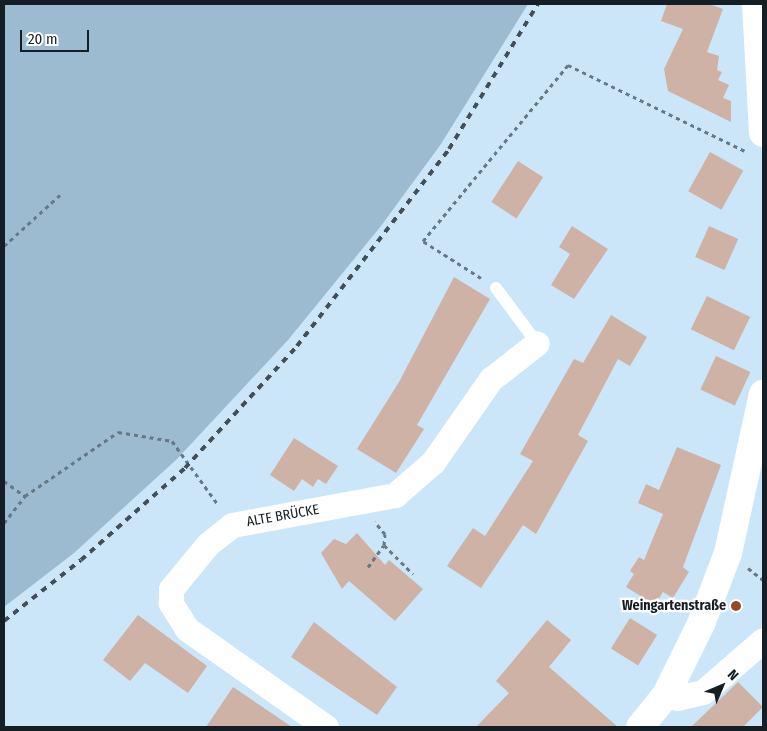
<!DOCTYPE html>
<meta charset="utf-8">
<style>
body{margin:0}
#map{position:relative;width:767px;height:731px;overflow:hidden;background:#cbe6f8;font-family:"Fira Sans Condensed",sans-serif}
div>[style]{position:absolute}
.green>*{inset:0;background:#9cbbd0}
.building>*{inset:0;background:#ceb2a5;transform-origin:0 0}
.path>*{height:3px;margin-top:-1.5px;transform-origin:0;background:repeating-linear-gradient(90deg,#677884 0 4px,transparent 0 8px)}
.service>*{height:12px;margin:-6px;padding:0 6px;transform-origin:6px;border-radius:6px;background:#fff}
.minor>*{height:25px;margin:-12.5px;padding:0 12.5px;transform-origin:12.5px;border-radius:12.5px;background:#fff}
.tertiary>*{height:28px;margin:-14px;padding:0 14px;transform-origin:14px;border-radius:14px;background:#fff}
.rail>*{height:4px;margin-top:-2px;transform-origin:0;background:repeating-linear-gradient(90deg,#424f59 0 6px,transparent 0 12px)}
.dots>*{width:14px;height:14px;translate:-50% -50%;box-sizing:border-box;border:2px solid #fff;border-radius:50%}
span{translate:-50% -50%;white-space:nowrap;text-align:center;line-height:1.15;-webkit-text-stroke:4.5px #fff;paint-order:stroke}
.street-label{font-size:14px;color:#151e25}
.poi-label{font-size:14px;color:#151e25;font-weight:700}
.right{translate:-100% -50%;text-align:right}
.frame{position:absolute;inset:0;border:5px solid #151e25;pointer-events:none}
.north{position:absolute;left:697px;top:661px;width:50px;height:50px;-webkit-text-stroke:4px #fff;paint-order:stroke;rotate:45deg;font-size:14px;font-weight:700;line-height:20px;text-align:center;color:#151e25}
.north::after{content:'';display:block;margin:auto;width:18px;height:22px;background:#151e25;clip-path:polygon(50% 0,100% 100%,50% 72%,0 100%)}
.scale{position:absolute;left:20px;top:30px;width:69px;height:22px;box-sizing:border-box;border:2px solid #151e25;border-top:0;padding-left:6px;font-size:15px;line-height:18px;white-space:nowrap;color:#151e25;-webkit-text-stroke:4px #fff;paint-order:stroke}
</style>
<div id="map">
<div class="green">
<i style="clip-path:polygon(4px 4px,528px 4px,441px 144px,381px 226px,288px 340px,177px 459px,74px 553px,4px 607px)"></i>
</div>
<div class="building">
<i style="clip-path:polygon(667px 4px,709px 4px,723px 9px,707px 52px,719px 56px,717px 70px,722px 72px,718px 80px,729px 85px,723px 98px,731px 101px,731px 122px,668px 91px,664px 69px,683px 29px,661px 21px)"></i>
<i style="left:710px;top:152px;width:38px;height:45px;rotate:29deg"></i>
<i style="left:518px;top:161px;width:30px;height:49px;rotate:33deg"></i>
<i style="clip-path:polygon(572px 226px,608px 249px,574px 299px,551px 285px,570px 254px,559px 247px)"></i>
<i style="left:709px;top:226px;width:32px;height:34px;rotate:24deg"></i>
<i style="clip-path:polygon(454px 277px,490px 299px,417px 425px,424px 429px,396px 473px,357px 449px,399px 382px)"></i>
<i style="left:707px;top:296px;width:48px;height:37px;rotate:26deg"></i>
<i style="clip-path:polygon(611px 315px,647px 337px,630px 366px,618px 359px,578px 435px,588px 441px,536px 534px,523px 525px,481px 588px,447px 566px,473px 528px,485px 536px,533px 461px,520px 454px,574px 359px,583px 363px)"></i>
<i style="left:716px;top:356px;width:38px;height:37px;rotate:25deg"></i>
<i style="clip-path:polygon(294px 438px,338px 466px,326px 484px,318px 479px,313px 487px,302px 479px,294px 491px,270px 475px)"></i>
<i style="clip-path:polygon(677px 447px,721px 465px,683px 567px,689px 572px,673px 598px,663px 592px,655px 605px,626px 587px,634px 574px,630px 571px,639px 557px,644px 560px,663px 514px,638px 503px,646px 484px,659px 490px)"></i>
<i style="clip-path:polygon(357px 533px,385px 565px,389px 560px,423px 589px,395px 621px,349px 581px,342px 589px,321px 553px,334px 539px,346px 544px)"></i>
<i style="clip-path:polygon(138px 615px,207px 666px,188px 693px,145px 663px,130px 681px,103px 660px)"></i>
<i style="left:630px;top:618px;width:32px;height:36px;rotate:32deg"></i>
<i style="clip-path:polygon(547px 620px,571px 640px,549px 667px,618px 727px,476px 727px,509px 693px,496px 681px)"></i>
<i style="clip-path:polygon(314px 622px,397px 687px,377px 715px,291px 657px)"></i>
<i style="clip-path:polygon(738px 682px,763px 707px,743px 727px,691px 727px)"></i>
<i style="clip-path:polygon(233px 687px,292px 727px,206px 727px)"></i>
</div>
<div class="path">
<i style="left:4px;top:246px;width:77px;rotate:-42.4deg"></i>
<i style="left:481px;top:278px;width:69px;rotate:-147.5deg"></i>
<i style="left:423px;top:241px;width:228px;rotate:-50.5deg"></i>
<i style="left:568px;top:65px;width:197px;rotate:25.9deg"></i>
<i style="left:4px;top:481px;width:26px;rotate:36deg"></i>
<i style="left:25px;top:496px;width:113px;rotate:-34.5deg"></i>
<i style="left:118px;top:432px;width:55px;rotate:9.5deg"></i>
<i style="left:172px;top:441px;width:80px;rotate:54.1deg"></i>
<i style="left:4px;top:523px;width:34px;rotate:-52deg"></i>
<i style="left:384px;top:545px;width:41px;rotate:45deg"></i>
<i style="left:368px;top:567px;width:27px;rotate:-54deg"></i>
<i style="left:384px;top:545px;width:11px;rotate:-85deg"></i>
<i style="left:385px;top:534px;width:16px;rotate:-130deg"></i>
<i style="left:748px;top:568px;width:19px;rotate:39deg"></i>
</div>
<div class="service">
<i style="left:496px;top:288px;width:69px;rotate:53.3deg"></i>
</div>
<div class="minor">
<i style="left:666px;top:695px;width:11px;rotate:15deg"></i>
<i style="left:677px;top:698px;width:27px;rotate:-13deg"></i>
<i style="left:703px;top:692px;width:79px;rotate:-40.9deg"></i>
<i style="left:326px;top:727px;width:170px;rotate:-144.8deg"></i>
<i style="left:187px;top:629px;width:31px;rotate:-122deg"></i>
<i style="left:171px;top:603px;width:14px;rotate:-90deg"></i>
<i style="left:171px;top:589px;width:58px;rotate:-50.6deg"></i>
<i style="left:208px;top:544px;width:31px;rotate:-38deg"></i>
<i style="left:232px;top:525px;width:166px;rotate:-10.4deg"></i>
<i style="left:395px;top:495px;width:50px;rotate:-41deg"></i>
<i style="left:433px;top:462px;width:101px;rotate:-55.1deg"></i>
<i style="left:491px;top:379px;width:58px;rotate:-38deg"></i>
</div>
<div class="tertiary">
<i style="left:756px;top:4px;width:129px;rotate:86.9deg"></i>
<i style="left:640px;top:727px;width:41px;rotate:-50.9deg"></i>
<i style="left:666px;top:695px;width:79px;rotate:-63.8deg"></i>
<i style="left:701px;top:624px;width:76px;rotate:-69.2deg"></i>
<i style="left:728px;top:553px;width:163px;rotate:-77.6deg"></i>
</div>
<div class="rail">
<i style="left:4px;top:621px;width:98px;rotate:-38.4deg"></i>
<i style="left:81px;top:560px;width:139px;rotate:-41.5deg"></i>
<i style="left:185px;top:468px;width:166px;rotate:-47.4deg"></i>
<i style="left:297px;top:346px;width:249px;rotate:-52.3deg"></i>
<i style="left:449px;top:149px;width:170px;rotate:-58.5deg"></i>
</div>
<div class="dots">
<i style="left:736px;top:606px;background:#934b28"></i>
</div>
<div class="street-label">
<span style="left:283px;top:516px;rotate:-10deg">ALTE BRÜCKE</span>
</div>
<div class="poi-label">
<span class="right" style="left:726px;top:606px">Weingartenstraße</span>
</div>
<div class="frame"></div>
<div class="north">N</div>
<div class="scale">20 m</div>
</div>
